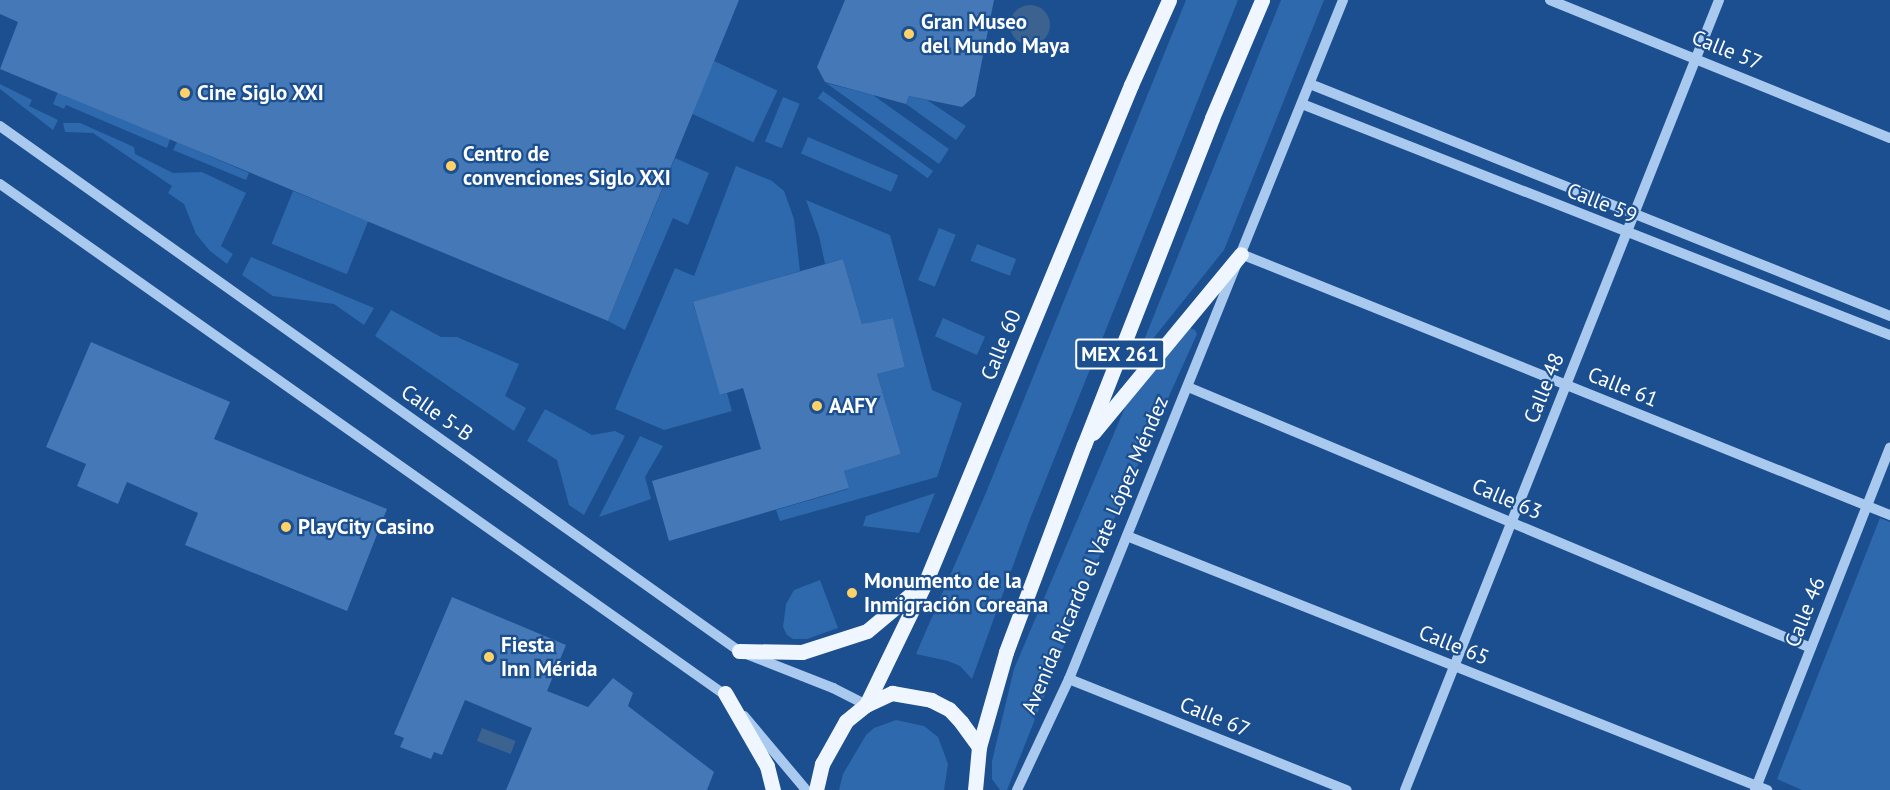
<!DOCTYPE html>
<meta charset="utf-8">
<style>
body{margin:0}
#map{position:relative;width:1890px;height:790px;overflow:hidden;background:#1b4f8f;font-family:"PT Sans",sans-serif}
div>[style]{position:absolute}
.green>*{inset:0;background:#2e69ad;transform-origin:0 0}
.water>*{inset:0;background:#3c6290;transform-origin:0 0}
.round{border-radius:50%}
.building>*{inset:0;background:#4478b7}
.minor>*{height:10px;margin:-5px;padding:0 5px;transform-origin:5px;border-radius:5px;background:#a9c9ee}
.major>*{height:15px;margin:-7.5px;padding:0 7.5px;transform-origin:7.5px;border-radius:7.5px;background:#f0f6ff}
.dots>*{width:16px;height:16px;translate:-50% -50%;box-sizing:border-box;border:3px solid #1b4f8f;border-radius:50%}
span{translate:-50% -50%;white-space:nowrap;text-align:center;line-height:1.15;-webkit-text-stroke:4.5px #1b4f8f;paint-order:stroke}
.shield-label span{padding:2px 4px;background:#1b4f8f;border:2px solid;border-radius:4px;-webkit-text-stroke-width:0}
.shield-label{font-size:20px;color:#fff;font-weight:700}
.poi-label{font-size:21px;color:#fff;font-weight:700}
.left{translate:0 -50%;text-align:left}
.street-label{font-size:21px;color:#fff}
</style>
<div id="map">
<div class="green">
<i style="clip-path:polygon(1186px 0,1238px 0,1030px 519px,972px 679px,960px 666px,948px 661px,916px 654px,985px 495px)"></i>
<i style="clip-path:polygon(1281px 0,1324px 0,1224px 250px,1136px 360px)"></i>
<i style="left:714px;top:61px;width:70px;height:57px;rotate:25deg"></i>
<i style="clip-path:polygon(826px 83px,873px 95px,949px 149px,939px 164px)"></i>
<i style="clip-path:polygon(0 84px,32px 100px,29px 106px,58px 120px,53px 130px,0 89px)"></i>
<i style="left:823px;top:91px;width:136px;height:9px;rotate:36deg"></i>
<i style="clip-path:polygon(58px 92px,170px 139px,167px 148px,66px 105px,64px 109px,53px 104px)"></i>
<i style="clip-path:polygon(909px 96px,927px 100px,966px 126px,956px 140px,906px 104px)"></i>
<i style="left:783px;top:97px;width:18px;height:48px;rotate:22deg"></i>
<i style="clip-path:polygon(63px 123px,80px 123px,134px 147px,135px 154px,173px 173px,202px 172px,246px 193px,221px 246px,233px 254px,227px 264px,210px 251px,196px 234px,184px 204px,168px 193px,172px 186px,93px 133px,65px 132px)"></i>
<i style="left:808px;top:137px;width:98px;height:18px;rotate:23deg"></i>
<i style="clip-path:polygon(177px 142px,249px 173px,246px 180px,173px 150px)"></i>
<i style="clip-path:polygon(675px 158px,709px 173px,688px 225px,673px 218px,625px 330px,608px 321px)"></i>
<i style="clip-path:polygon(736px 166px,772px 181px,784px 191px,794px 219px,800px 271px,693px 303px,721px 395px,727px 393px,732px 411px,664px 430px,615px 409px,675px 268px,694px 276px)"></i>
<i style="left:293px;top:191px;width:81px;height:57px;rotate:22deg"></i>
<i style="clip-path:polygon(806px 200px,890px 235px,932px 390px,962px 403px,937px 477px,780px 521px,776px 510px,848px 489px,844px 471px,901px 454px,877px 374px,905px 367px,893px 318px,868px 323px,871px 339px,867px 341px,843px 259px,825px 264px,819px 236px)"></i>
<i style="left:939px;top:228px;width:18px;height:56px;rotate:22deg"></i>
<i style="left:977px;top:244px;width:42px;height:18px;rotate:21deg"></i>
<i style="clip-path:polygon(251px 257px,374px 308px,364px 325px,334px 304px,273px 296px,242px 275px)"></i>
<i style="clip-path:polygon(391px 310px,441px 337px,457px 337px,519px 364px,505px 396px,526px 408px,514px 431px,375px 336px)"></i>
<i style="left:943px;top:318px;width:46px;height:20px;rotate:24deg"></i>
<i style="clip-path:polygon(1188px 327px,1195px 330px,1197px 334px,1119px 507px,1007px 790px,1000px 790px,992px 779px,992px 761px,1014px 669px,1129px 398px)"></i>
<i style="clip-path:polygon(545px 409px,592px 435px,615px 431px,625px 436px,584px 515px,569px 505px,557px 460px,527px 441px)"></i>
<i style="clip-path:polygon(640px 436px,663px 446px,645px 477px,651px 499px,599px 517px)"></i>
<i style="clip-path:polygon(935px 493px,919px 533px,863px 526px,866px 516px)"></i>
<i style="clip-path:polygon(1880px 518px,1890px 522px,1890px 790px,1802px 790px,1777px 779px)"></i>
<i style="clip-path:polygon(820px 580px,838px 628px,807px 639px,793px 639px,787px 635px,783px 627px,786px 604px,794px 590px)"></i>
<i style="clip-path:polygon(896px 720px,924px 726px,938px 737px,948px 764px,944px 790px,839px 790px,843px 774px,866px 735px,874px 728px)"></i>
</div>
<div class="water">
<i class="round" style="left:1010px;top:5px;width:40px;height:40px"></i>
<i style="left:482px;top:728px;width:36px;height:14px;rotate:21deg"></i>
</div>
<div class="building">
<i style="clip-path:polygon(0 0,739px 0,608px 321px,0 69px,18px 22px,0 14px)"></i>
<i style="clip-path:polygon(845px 0,994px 0,975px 96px,962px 107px,909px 96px,906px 104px,825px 82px,817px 67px)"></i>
<i style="clip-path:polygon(843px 259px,862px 324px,893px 318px,905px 367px,877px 374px,901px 454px,844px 471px,849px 488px,669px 541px,652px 481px,761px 449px,743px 388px,720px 395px,693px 302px)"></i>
<i style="clip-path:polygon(91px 342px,230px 402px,214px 439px,387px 509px,347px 611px,185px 545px,198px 513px,127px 482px,118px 504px,77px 486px,86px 464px,46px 447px)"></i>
<i style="clip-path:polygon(452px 597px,566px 645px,547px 691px,588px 707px,613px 678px,633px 693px,628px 706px,714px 772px,707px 790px,506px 790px,532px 728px,465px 700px,442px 755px,434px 752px,431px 759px,400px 747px,404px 738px,394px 734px)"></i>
</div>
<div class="minor">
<i style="left:1550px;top:0;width:367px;rotate:22.1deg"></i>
<i style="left:1310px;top:84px;width:625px;rotate:21.8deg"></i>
<i style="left:1302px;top:104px;width:632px;rotate:21.45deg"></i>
<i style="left:0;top:126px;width:907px;rotate:35.39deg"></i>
<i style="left:739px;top:651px;width:101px;rotate:21.5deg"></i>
<i style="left:833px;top:688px;width:37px;rotate:27deg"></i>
<i style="left:0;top:184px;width:891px;rotate:35.17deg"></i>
<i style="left:1241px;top:254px;width:700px;rotate:21.91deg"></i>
<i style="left:1188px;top:387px;width:675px;rotate:22.73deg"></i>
<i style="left:1127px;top:536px;width:689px;rotate:21.65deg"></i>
<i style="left:1069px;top:679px;width:299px;rotate:21.8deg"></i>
<i style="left:744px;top:716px;width:97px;rotate:50deg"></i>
<i style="left:1017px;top:790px;width:123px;rotate:-64.9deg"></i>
<i style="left:1069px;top:679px;width:732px;rotate:-68.02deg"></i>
<i style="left:1405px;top:790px;width:850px;rotate:-68.32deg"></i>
<i style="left:1755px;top:790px;width:368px;rotate:-68.5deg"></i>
</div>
<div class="major">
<i style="left:1093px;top:433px;width:232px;rotate:-50.4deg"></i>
<i style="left:739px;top:651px;width:63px;rotate:0.9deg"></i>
<i style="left:802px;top:652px;width:68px;rotate:-17.9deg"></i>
<i style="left:867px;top:631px;width:72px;rotate:-39.9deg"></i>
<i style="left:725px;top:693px;width:84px;rotate:60.1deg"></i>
<i style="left:767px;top:766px;width:25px;rotate:76deg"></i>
<i style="left:866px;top:705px;width:138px;rotate:-64.2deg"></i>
<i style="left:926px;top:581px;width:537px;rotate:-67.54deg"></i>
<i style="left:1131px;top:85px;width:93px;rotate:-65.9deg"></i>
<i style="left:979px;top:747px;width:99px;rotate:-74.1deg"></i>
<i style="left:1006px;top:652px;width:221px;rotate:-69.4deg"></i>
<i style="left:1084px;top:445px;width:351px;rotate:-68.6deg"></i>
<i style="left:1212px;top:118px;width:128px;rotate:-67deg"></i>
<i style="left:816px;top:790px;width:27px;rotate:-77deg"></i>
<i style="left:822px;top:764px;width:49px;rotate:-60.8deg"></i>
<i style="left:846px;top:721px;width:26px;rotate:-39deg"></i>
<i style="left:866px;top:705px;width:29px;rotate:-25deg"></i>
<i style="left:892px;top:693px;width:40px;rotate:10deg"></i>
<i style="left:931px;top:700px;width:20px;rotate:27deg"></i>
<i style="left:949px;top:709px;width:18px;rotate:47deg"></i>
<i style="left:961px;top:722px;width:31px;rotate:54deg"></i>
<i style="left:979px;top:747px;width:43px;rotate:95.3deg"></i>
</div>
<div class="dots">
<i style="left:909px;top:34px;background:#ffd166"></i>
<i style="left:185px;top:93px;background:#ffd166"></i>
<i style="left:451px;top:166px;background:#ffd166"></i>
<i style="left:817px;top:406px;background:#ffd166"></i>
<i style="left:286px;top:527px;background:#ffd166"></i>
<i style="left:852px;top:593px;background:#ffd166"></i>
<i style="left:489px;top:657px;background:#ffd166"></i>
</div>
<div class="shield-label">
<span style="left:1120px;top:354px">MEX 261</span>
</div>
<div class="poi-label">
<span class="left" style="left:921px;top:34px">Gran Museo<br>del Mundo Maya</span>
<span class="left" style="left:197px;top:93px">Cine Siglo XXI</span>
<span class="left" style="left:463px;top:166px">Centro de<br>convenciones Siglo XXI</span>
<span class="left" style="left:829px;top:406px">AAFY</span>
<span class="left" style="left:298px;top:527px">PlayCity Casino</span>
<span class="left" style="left:864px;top:593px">Monumento de la<br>Inmigración Coreana</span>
<span class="left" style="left:501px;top:657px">Fiesta<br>Inn Mérida</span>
</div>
<div class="street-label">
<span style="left:1727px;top:50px;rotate:22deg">Calle 57</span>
<span style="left:1602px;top:203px;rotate:22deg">Calle 59</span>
<span style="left:1001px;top:345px;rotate:-68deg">Calle 60</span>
<span style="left:1623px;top:387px;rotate:22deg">Calle 61</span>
<span style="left:1544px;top:388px;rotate:-68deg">Calle 48</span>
<span style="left:437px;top:413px;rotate:35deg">Calle 5-B</span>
<span style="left:1507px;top:499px;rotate:23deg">Calle 63</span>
<span style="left:1095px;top:555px;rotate:-67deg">Avenida Ricardo el Vate López Méndez</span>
<span style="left:1805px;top:612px;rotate:-68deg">Calle 46</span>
<span style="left:1454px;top:645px;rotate:22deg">Calle 65</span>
<span style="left:1215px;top:717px;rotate:22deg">Calle 67</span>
</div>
</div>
